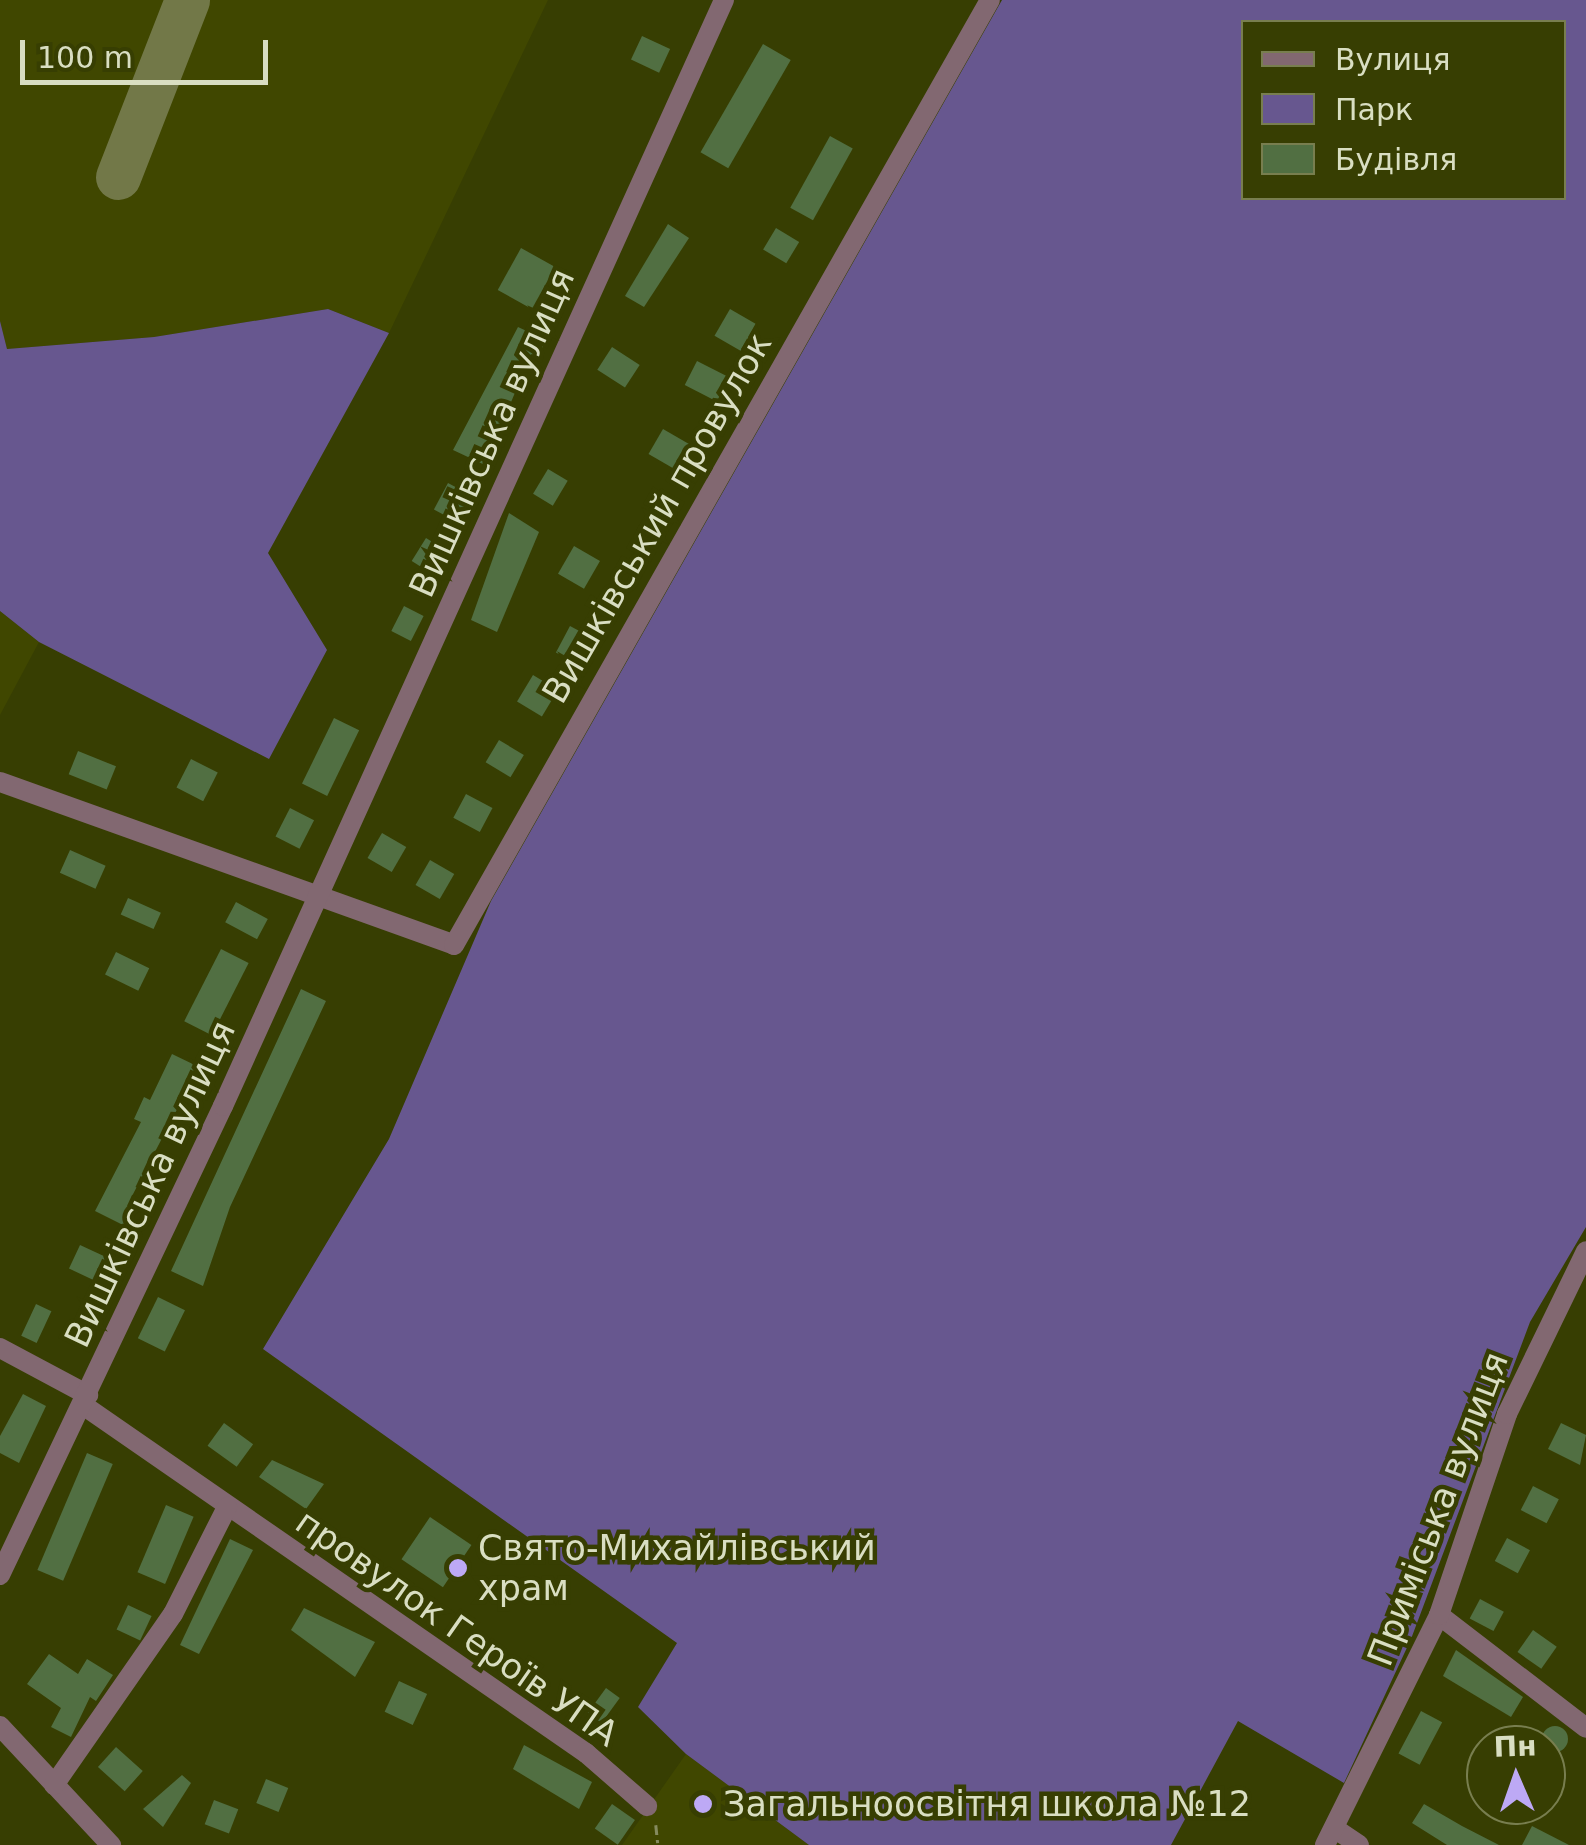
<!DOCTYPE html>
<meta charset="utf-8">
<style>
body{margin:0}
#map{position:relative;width:1586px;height:1845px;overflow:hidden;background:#373e02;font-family:"DejaVu Sans",sans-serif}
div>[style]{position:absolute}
.built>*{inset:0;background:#404700}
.green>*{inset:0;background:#67578f}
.taxiway>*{height:45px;margin:-22.5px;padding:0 22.5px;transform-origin:22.5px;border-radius:22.5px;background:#727848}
.building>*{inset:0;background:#516f42;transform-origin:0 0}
.round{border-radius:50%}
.path>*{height:2.5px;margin-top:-1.25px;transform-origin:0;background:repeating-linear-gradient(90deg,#858b5f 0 10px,transparent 0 15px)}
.minor>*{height:20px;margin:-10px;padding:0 10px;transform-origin:10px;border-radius:10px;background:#826871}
.dots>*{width:28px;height:28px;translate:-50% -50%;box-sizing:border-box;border:5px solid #373e02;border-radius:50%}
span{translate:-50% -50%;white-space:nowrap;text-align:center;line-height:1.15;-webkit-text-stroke:9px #373e02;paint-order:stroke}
.street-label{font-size:35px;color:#d9dec2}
.poi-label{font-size:35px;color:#d9dec2}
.left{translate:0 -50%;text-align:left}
.legend{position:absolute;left:1241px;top:20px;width:325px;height:180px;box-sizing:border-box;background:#373e02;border:2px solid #787e4f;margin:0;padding:12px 18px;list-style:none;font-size:30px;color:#d9dec2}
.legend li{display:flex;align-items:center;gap:20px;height:50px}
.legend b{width:50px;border:2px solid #787e4f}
.north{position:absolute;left:1466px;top:1725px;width:100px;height:100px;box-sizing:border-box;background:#373e02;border:2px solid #787e4f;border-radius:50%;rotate:358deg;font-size:28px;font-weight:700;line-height:40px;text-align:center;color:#d9dec2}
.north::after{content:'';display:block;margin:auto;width:35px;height:45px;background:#bda9f5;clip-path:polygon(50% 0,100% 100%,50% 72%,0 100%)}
.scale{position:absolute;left:20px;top:40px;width:248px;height:45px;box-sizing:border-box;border:5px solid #d9dec2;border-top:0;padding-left:12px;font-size:30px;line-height:35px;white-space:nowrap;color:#d9dec2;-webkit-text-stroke:8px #373e02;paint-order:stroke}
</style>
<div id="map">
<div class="built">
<i style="clip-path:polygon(0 0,548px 0,389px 333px,328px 309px,154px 337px,7px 349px,0 321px)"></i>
<i style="clip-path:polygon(0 611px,39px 642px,0 715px)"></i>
<i style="clip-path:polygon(686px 1754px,809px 1845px,622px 1845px)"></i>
</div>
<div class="green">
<i style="clip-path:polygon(evenodd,1002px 0,1586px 0,1586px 1227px,1530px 1322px,1411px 1639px,1344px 1783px,1238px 1721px,1171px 1845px,809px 1845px,686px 1754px,638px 1707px,677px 1643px,263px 1349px,389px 1139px,491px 901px,1002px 0,1244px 22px,1564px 22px,1564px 198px,1244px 198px,1244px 22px)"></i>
<i style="clip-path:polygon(328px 309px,389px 333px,268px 553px,327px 650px,269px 759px,39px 642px,0 611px,0 321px,7px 349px,154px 337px)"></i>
</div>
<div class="taxiway">
<i style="left:118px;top:177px;width:190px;rotate:-68.7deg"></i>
</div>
<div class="building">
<i style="left:642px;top:36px;width:31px;height:26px;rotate:25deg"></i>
<i style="left:763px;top:44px;width:32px;height:125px;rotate:30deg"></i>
<i style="left:830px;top:136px;width:26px;height:82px;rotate:29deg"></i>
<i style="clip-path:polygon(668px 224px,689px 238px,644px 307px,625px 296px)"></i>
<i style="left:776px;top:228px;width:27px;height:25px;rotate:31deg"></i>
<i style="left:521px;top:248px;width:39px;height:48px;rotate:29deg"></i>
<i style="left:730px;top:309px;width:30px;height:31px;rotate:30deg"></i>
<i style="clip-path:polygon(518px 327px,546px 340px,538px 357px,531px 354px,485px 465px,453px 450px)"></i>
<i style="left:612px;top:347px;width:33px;height:27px;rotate:33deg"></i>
<i style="left:697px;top:361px;width:36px;height:27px;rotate:27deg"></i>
<i style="left:663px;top:429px;width:34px;height:29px;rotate:30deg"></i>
<i style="left:548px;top:469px;width:23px;height:29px;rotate:31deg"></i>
<i style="left:448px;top:483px;width:27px;height:30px;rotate:28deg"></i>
<i style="clip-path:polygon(509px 513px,539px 532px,497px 632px,471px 620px)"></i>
<i style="left:426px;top:538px;width:25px;height:27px;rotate:32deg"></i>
<i style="left:574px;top:546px;width:30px;height:32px;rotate:30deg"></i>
<i style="left:404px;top:606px;width:22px;height:28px;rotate:27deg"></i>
<i style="left:570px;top:626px;width:26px;height:30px;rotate:28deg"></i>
<i style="left:533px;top:675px;width:29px;height:31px;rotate:31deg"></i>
<i style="left:334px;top:718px;width:28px;height:73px;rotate:26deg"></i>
<i style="left:499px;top:740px;width:29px;height:26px;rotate:31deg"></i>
<i style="left:78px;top:751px;width:41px;height:25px;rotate:22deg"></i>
<i style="left:191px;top:759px;width:30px;height:32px;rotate:27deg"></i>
<i style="left:466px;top:794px;width:30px;height:27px;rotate:28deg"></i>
<i style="left:290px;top:808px;width:27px;height:32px;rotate:27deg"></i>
<i style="left:382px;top:833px;width:28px;height:29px;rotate:30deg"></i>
<i style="left:70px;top:850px;width:39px;height:25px;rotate:24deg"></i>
<i style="left:430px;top:860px;width:28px;height:29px;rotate:30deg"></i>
<i style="left:128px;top:898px;width:36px;height:18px;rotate:24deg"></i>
<i style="left:236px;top:902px;width:36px;height:23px;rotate:28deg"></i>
<i style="left:221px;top:949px;width:31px;height:81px;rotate:27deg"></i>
<i style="left:116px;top:952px;width:37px;height:25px;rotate:26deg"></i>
<i style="clip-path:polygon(301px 989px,326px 1001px,230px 1207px,203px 1286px,171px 1271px)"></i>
<i style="clip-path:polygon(172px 1054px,199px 1067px,131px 1198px,139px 1203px,127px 1227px,95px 1211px,141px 1122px,134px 1119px,144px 1097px,150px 1100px)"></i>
<i style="left:80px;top:1245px;width:31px;height:26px;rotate:25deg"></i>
<i style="left:158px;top:1297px;width:30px;height:46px;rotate:26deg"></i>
<i style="left:36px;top:1304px;width:17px;height:35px;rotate:25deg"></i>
<i style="clip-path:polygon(23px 1394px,46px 1406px,19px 1463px,0 1453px,0 1436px)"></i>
<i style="left:224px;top:1423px;width:36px;height:28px;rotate:36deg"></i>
<i style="clip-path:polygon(1561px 1423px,1586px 1435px,1580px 1465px,1548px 1449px)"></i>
<i style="left:87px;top:1453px;width:28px;height:127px;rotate:23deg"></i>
<i style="clip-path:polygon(272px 1460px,324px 1484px,306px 1509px,259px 1477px)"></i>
<i style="left:1533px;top:1486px;width:29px;height:27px;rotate:27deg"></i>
<i style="left:166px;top:1505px;width:30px;height:73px;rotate:23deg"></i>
<i style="left:430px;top:1517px;width:50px;height:51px;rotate:34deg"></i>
<i style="left:1507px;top:1538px;width:26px;height:26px;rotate:28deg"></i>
<i style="clip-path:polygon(230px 1539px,253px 1550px,199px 1654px,180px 1645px)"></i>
<i style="left:1480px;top:1599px;width:27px;height:22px;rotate:28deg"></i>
<i style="left:128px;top:1605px;width:26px;height:27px;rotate:25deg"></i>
<i style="clip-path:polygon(304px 1608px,375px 1642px,355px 1677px,291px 1630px)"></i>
<i style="left:1533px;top:1630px;width:29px;height:27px;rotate:35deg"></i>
<i style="clip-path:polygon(1456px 1650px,1523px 1697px,1511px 1717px,1443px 1676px)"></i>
<i style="clip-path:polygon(49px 1654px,78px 1674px,87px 1659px,113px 1675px,96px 1701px,90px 1697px,71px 1737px,51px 1727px,61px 1708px,27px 1684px)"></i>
<i style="left:399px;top:1681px;width:31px;height:34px;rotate:25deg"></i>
<i style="left:606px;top:1688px;width:17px;height:31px;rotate:36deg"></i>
<i style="left:1421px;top:1711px;width:24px;height:48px;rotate:28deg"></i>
<i class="round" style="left:1542px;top:1726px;width:26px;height:26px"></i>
<i style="clip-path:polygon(524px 1745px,592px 1782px,579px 1809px,513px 1769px)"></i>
<i style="left:116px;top:1747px;width:36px;height:27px;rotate:42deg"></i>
<i style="clip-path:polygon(182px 1775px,191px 1783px,163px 1827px,143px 1809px)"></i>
<i style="left:266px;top:1779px;width:24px;height:26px;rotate:22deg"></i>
<i style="left:214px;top:1800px;width:26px;height:26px;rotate:21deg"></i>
<i style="left:612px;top:1804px;width:28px;height:30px;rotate:35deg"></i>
<i style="clip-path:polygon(1424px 1804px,1462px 1826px,1499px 1845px,1447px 1845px,1412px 1823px)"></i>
<i style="clip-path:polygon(1532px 1826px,1569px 1845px,1522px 1845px)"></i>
</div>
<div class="path">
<i style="left:656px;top:1825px;width:18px;rotate:84deg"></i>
</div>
<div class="minor">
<i style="left:0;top:782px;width:482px;rotate:19.7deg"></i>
<i style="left:454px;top:945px;width:1086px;rotate:-60.44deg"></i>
<i style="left:0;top:1348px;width:100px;rotate:28.1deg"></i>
<i style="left:83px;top:1405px;width:612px;rotate:34.68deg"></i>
<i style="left:586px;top:1753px;width:81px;rotate:41deg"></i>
<i style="left:0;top:1575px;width:519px;rotate:-64.57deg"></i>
<i style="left:223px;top:1106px;width:1214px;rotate:-65.63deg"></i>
<i style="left:1439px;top:1615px;width:185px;rotate:37.5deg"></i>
<i style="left:0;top:1726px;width:163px;rotate:47deg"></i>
<i style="left:54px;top:1785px;width:208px;rotate:-55.2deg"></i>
<i style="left:173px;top:1614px;width:120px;rotate:-63.2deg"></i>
<i style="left:1334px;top:1828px;width:30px;rotate:34deg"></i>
<i style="left:1325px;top:1845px;width:257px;rotate:-63.6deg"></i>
<i style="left:1439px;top:1615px;width:212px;rotate:-71.3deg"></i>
<i style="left:1507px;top:1414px;width:181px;rotate:-64.1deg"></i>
</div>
<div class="dots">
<i style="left:458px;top:1568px;background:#bda9f5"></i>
<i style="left:703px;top:1804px;background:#bda9f5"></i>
</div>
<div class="street-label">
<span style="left:492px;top:433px;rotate:-66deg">Вишківська вулиця</span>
<span style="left:657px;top:518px;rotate:-60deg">Вишківський провулок</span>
<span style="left:150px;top:1184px;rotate:-65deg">Вишківська вулиця</span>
<span style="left:1438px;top:1509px;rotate:-69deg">Приміська вулиця</span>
<span style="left:457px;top:1628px;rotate:35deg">провулок Героїв УПА</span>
</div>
<div class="poi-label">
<span class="left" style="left:478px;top:1568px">Свято-Михайлівський<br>храм</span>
<span class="left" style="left:723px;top:1804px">Загальноосвітня школа №12</span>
</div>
<ul class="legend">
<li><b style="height:12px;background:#826871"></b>Вулиця</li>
<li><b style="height:28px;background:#67578f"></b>Парк</li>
<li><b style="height:28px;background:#516f42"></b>Будівля</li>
</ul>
<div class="north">Пн</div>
<div class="scale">100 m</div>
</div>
